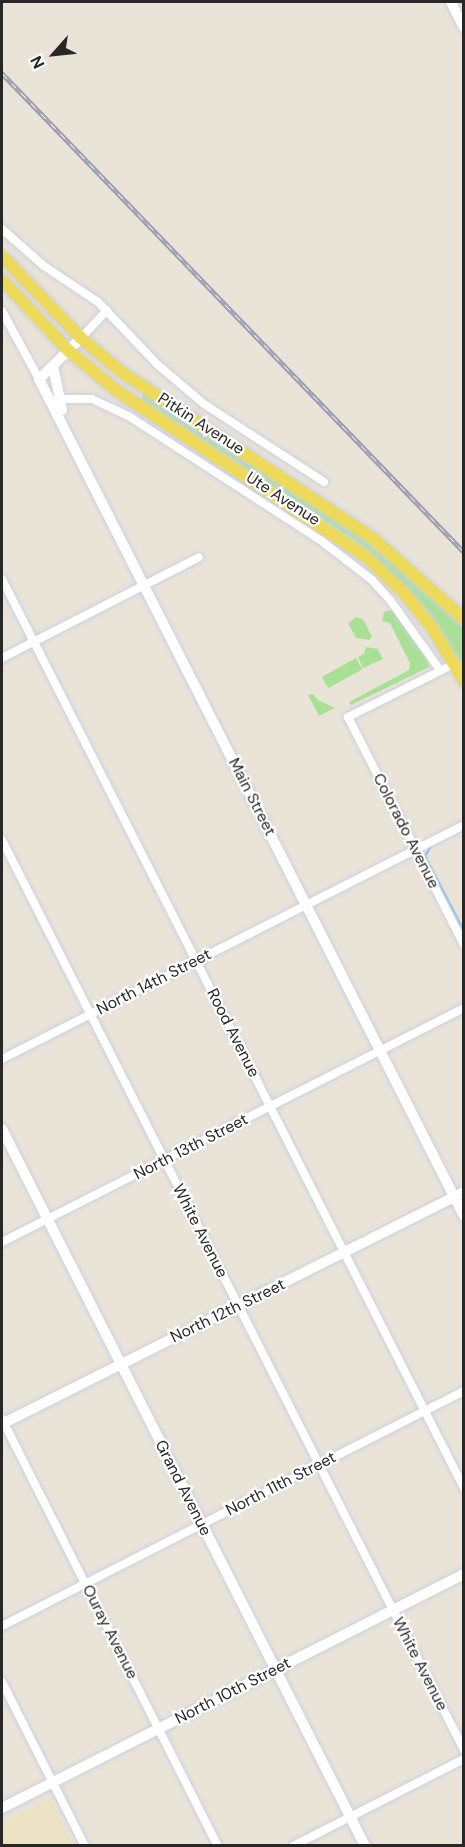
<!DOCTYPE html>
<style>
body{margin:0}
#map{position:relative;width:465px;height:1847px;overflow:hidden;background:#eae4d8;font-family:"DM Sans",sans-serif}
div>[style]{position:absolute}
.education>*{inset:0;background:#ece3c7}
.green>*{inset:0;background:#a8e095;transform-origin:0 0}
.stream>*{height:2px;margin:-1px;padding:0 1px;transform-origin:1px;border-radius:1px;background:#6cbeec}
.roads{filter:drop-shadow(0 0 2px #ced0e0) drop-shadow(0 0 2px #ced0e0)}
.street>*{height:8px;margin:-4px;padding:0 4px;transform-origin:4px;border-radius:4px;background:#fff}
.secondary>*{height:10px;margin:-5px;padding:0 5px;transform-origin:5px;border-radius:5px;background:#fff}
.primary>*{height:12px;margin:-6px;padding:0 6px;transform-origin:6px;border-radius:6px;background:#edd95a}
.rail>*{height:4.5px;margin-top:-2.25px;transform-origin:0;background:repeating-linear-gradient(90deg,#fff 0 7px,#9c9db1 0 14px);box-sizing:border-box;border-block:2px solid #9c9db1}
span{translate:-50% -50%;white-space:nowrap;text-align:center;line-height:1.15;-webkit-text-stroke:4.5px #fff;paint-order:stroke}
.street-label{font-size:16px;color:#272727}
.frame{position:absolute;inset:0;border:3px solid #272727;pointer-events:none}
.north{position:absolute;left:24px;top:24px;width:60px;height:60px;-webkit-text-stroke:4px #fff;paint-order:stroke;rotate:243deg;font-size:16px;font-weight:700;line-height:24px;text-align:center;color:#272727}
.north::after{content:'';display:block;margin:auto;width:21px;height:27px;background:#272727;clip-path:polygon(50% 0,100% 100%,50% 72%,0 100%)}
</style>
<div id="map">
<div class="education">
<i style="clip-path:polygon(51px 1798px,74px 1845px,2px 1845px,2px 1822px)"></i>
</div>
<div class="green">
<i style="clip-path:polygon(144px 393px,365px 538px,429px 593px,463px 628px,463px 668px,426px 610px,364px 547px,141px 399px)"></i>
<i style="clip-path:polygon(393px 610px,427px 657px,429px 667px,351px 705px,349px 702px,409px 670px,410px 663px,390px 623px,382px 621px,384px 612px)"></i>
<i style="clip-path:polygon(356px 617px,363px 619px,372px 637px,369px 640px,356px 638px,348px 623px)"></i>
<i style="clip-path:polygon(366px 647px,378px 649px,383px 659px,363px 668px,358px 657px,364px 654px)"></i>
<i style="left:356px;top:658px;width:13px;height:39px;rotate:61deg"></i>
<i style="clip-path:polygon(313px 694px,318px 700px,335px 708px,319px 716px,308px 695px)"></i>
</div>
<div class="stream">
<i style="left:430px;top:848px;width:9px;rotate:122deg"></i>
<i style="left:425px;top:856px;width:85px;rotate:62.5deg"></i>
</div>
<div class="roads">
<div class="street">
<i style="left:2px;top:229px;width:56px;rotate:41.4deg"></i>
<i style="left:44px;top:266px;width:65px;rotate:33.7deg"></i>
<i style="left:98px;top:302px;width:87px;rotate:46.4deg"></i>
<i style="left:158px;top:365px;width:60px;rotate:40.3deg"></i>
<i style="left:204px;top:404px;width:143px;rotate:33deg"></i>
<i style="left:2px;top:311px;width:77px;rotate:61.4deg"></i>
<i style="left:81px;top:338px;width:38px;rotate:-47deg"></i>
<i style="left:57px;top:399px;width:35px"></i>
<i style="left:92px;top:399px;width:42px;rotate:25.3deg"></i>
<i style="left:130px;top:417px;width:230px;rotate:32.9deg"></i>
<i style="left:323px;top:542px;width:62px;rotate:37.8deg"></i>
<i style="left:372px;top:580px;width:27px;rotate:48deg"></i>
<i style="left:390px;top:600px;width:86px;rotate:54.5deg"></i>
<i style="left:2px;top:579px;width:1020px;rotate:63.06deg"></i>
<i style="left:2px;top:658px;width:221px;rotate:-27.1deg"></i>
<i style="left:454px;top:664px;width:119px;rotate:153.4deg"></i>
<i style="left:348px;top:717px;width:256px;rotate:63deg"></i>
<i style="left:2px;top:840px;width:1021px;rotate:63.08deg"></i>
<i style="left:2px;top:1059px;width:518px;rotate:-26.86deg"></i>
<i style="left:2px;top:1242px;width:518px;rotate:-26.86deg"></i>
<i style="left:2px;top:1419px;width:479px;rotate:63.2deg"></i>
<i style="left:2px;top:1626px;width:518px;rotate:-26.96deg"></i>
<i style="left:2px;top:1682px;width:184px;rotate:63.2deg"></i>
<i style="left:293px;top:1846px;width:192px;rotate:-27deg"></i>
</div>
<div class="secondary">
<i style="left:451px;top:2px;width:28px;rotate:63deg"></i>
<i style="left:81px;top:338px;width:59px;rotate:135.7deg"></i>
<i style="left:39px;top:379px;width:939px;rotate:63.08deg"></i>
<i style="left:53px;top:366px;width:45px;rotate:78.4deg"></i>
<i style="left:2px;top:1129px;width:804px;rotate:63.15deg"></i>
<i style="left:2px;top:1424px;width:517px;rotate:-26.66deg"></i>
<i style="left:2px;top:1808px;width:518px;rotate:-26.86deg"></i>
</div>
<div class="primary">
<i style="left:2px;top:256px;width:114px;rotate:46.1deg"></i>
<i style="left:81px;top:338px;width:51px;rotate:40.2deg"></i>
<i style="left:120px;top:371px;width:306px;rotate:33.5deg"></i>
<i style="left:375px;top:540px;width:119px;rotate:41.6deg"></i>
<i style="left:2px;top:280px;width:98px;rotate:46.7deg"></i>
<i style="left:69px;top:351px;width:61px;rotate:39.7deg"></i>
<i style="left:116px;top:390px;width:299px;rotate:33.7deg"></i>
<i style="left:365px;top:556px;width:51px;rotate:43.4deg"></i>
<i style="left:402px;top:591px;width:45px;rotate:50.4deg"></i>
<i style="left:431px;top:626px;width:64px;rotate:59deg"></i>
</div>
</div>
<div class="rail">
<i style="left:2px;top:73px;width:665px;rotate:46.03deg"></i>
</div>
<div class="street-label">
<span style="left:201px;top:424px;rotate:33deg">Pitkin Avenue</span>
<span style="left:283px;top:499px;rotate:33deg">Ute Avenue</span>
<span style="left:252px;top:797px;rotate:63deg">Main Street</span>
<span style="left:406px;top:831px;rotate:63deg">Colorado Avenue</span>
<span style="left:154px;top:982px;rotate:-27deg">North 14th Street</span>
<span style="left:233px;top:1033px;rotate:63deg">Rood Avenue</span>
<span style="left:191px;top:1147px;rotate:-27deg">North 13th Street</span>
<span style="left:200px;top:1231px;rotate:63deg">White Avenue</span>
<span style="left:228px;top:1311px;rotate:-26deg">North 12th Street</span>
<span style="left:281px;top:1484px;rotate:-27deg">North 11th Street</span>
<span style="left:183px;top:1488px;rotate:63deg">Grand Avenue</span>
<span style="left:110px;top:1632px;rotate:63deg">Ouray Avenue</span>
<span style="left:420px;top:1664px;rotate:63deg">White Avenue</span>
<span style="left:233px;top:1691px;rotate:-27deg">North 10th Street</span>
</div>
<div class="frame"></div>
<div class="north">N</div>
</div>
